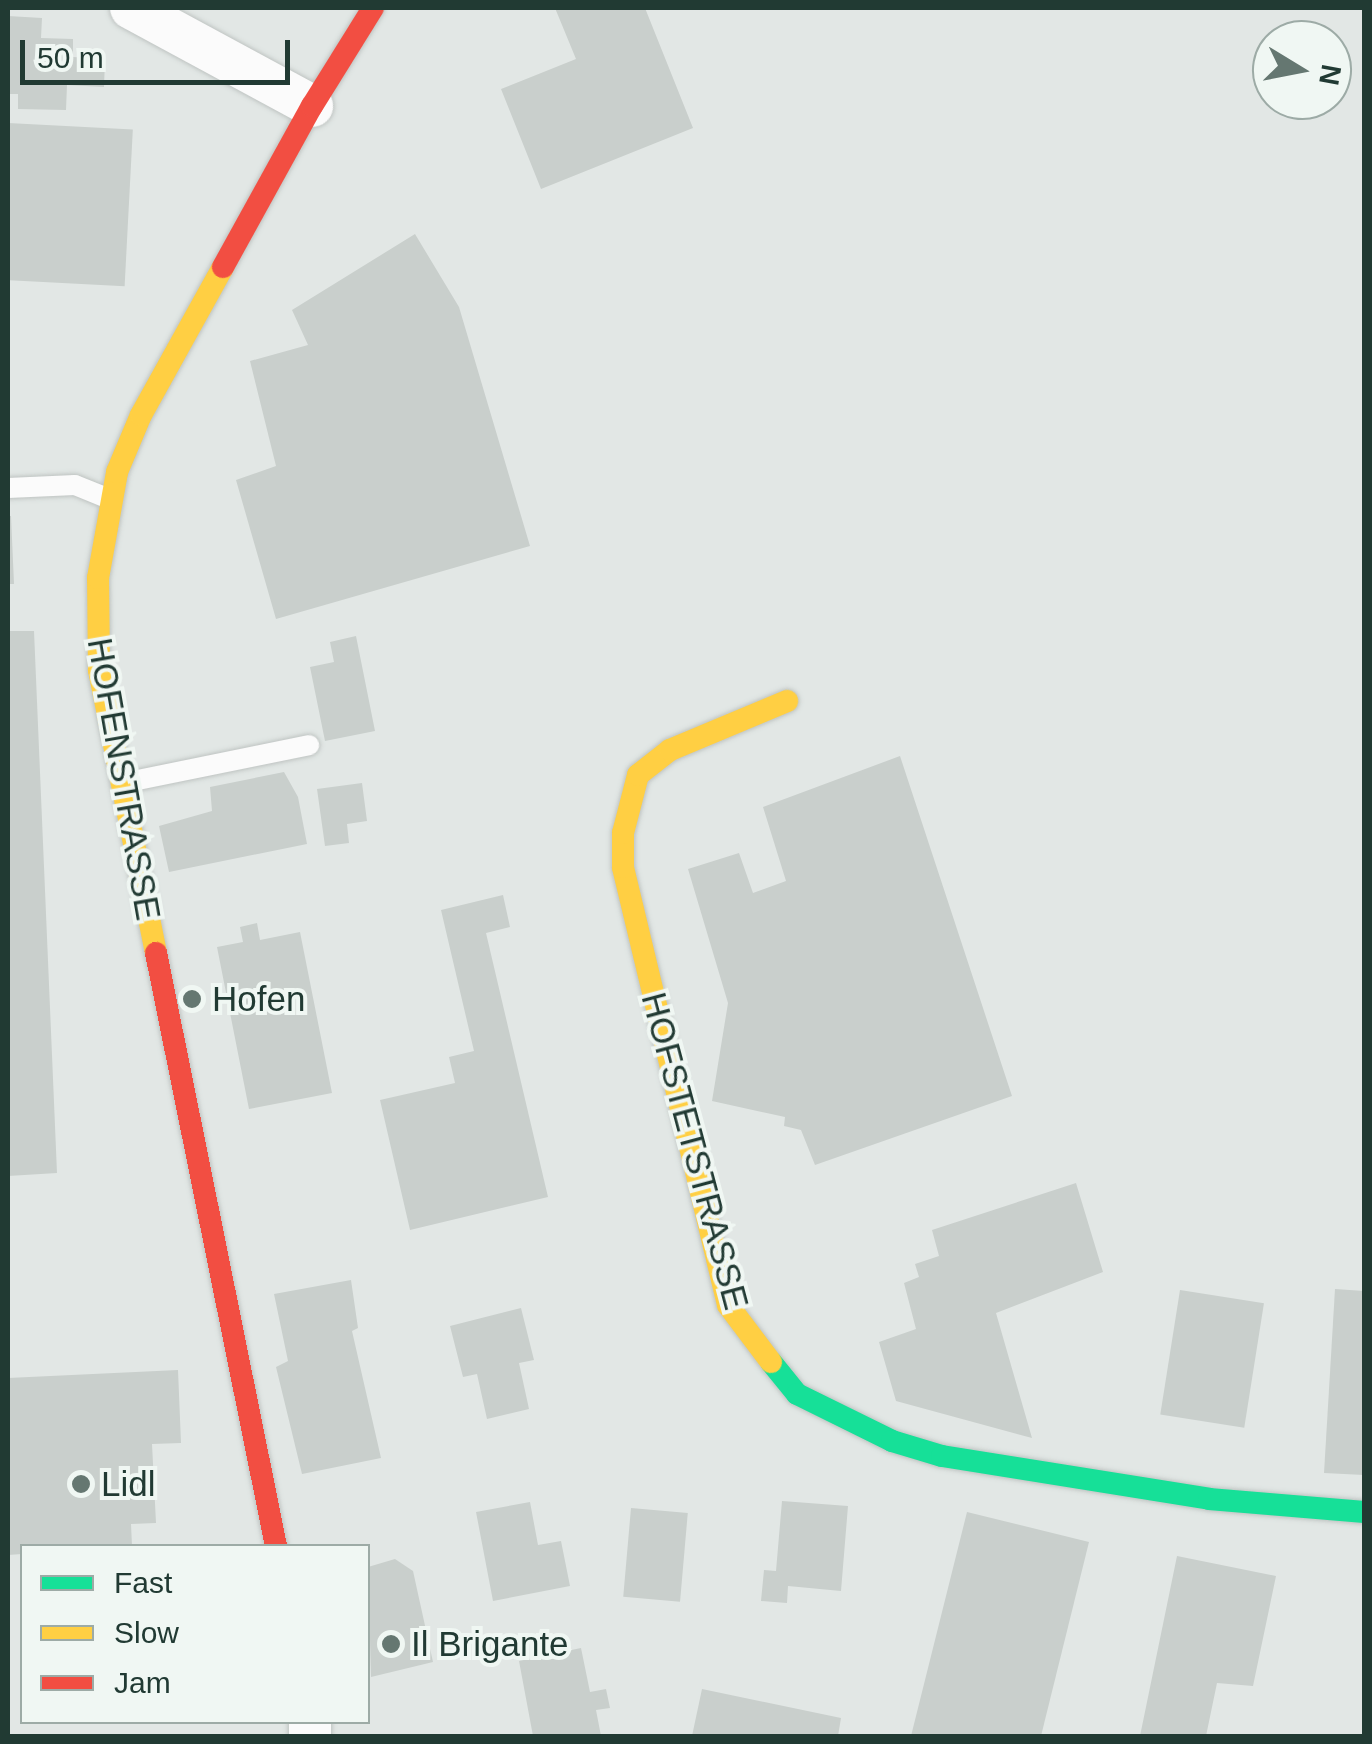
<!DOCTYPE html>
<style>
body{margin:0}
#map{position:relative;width:1372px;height:1744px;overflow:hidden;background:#e2e7e5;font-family:Helvetica,sans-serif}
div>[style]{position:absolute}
.building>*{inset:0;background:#c9cfcc;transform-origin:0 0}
.roads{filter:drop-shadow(0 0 2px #bfc4c2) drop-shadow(0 0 2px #bfc4c2)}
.lane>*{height:20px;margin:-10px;padding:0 10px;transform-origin:10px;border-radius:10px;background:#fbfbfb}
.street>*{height:42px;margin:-21px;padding:0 21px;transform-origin:21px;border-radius:21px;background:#fbfbfb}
.fast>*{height:22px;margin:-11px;padding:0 11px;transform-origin:11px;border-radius:11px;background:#16e098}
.slow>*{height:22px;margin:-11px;padding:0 11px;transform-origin:11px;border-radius:11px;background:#ffcf43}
.jam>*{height:22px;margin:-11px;padding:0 11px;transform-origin:11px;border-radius:11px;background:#f24e42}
.dots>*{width:28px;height:28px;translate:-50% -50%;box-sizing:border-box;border:5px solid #f0f7f3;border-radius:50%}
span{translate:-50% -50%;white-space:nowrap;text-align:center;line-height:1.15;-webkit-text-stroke:8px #f0f7f3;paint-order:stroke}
.street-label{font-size:35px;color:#213a33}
.poi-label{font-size:35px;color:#213a33}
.left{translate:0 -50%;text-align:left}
.frame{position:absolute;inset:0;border:10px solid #213a33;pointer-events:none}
.legend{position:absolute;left:20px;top:1544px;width:350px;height:180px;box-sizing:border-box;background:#f0f7f3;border:2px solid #9daba6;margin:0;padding:12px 18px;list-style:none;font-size:30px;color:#213a33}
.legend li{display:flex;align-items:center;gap:20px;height:50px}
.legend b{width:50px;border:2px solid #9daba6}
.north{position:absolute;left:1252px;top:20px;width:100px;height:100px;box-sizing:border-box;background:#f0f7f3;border:2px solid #9daba6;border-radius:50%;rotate:100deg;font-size:28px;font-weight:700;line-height:40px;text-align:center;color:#213a33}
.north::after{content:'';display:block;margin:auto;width:35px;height:45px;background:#657771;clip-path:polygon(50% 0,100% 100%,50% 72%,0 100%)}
.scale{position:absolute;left:20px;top:40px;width:270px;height:45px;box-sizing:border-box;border:5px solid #213a33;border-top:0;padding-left:12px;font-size:30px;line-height:35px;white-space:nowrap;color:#213a33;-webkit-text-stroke:8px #f0f7f3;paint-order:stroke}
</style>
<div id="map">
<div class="building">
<i style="clip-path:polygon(555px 8px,645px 8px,693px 128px,541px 189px,501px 89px,576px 59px)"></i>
<i style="clip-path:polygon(8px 16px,42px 18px,41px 38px,73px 39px,73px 57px,105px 59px,104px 87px,67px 85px,66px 110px,18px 109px,18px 94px,8px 94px)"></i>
<i style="left:8px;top:123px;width:125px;height:157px;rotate:3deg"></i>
<i style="clip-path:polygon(415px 234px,459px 307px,530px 546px,276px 619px,236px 480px,276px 466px,250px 361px,308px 345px,292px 310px)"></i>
<i style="clip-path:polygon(8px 516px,11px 516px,14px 584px,8px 584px)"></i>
<i style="clip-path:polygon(8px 631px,34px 631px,57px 1173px,8px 1176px)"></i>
<i style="clip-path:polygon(356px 636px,375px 731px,325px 741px,310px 667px,334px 662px,330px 642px)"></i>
<i style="clip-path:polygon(900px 756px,1012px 1096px,815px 1165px,801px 1130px,784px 1126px,785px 1117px,712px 1101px,728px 1003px,688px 869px,739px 853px,753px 893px,786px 881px,763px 807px)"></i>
<i style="clip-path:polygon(284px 772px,298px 797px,307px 844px,169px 872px,159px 826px,212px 811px,210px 787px)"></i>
<i style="clip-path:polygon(362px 783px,367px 821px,347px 824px,349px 843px,325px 846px,317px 789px)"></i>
<i style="clip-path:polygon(503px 895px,510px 927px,486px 933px,548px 1197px,410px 1230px,380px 1100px,455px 1083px,449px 1057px,474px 1051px,441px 910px)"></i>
<i style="clip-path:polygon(257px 923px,260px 940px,300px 932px,332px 1093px,249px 1109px,217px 947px,243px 942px,240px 927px)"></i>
<i style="clip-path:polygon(1076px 1183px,1103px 1272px,996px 1313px,1032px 1438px,896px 1401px,879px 1342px,916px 1329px,904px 1283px,919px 1277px,915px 1264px,939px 1256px,932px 1230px)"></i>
<i style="clip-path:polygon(351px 1280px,358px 1328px,352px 1331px,381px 1458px,302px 1474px,276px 1367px,288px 1361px,274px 1294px)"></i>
<i style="clip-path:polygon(1335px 1289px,1364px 1291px,1364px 1475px,1324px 1473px)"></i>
<i style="left:1180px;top:1290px;width:85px;height:126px;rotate:9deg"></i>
<i style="clip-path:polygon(521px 1308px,534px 1360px,519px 1363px,529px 1409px,487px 1419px,477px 1374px,463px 1377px,450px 1326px)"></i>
<i style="clip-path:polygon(178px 1370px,181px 1443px,152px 1444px,156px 1523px,131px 1524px,132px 1546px,22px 1546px,22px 1554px,8px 1555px,8px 1378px)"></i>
<i style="clip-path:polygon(782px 1501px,848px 1506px,841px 1591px,788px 1586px,787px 1603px,761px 1601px,764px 1570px,776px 1571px)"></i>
<i style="clip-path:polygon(530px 1502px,538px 1545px,561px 1541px,570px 1586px,493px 1601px,476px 1512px)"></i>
<i style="left:631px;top:1508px;width:57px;height:89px;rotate:5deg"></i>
<i style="clip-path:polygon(967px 1512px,1089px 1542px,1041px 1736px,911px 1736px)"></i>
<i style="clip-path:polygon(1177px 1556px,1276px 1576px,1253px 1686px,1217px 1683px,1206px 1736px,1140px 1736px)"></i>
<i style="clip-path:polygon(395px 1559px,413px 1571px,433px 1662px,371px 1677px,368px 1567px)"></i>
<i style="clip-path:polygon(581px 1648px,590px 1692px,606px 1689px,610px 1708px,596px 1710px,601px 1736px,533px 1736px,519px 1661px)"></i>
<i style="clip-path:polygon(702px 1689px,841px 1718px,838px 1736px,692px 1736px)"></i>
</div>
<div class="roads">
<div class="lane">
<i style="left:8px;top:488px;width:67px;rotate:-2.6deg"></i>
<i style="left:75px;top:485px;width:35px;rotate:22deg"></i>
<i style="left:123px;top:783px;width:190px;rotate:-11.5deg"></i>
</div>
<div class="street">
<i style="left:131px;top:8px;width:206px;rotate:28.4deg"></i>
<i style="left:310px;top:1722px;width:14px;rotate:90deg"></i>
</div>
<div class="fast">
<i style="left:771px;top:1362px;width:41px;rotate:50.9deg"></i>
<i style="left:797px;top:1394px;width:106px;rotate:26.3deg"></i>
<i style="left:892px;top:1441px;width:52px;rotate:16.7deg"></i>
<i style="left:942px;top:1456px;width:270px;rotate:9.1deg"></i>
<i style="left:1209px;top:1499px;width:156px;rotate:4.8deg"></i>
</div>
<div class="slow">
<i style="left:156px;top:953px;width:289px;rotate:-101.4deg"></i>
<i style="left:99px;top:670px;width:92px;rotate:-90.6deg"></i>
<i style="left:98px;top:578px;width:108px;rotate:-79.8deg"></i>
<i style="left:117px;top:472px;width:62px;rotate:-67.2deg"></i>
<i style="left:141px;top:415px;width:169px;rotate:-61deg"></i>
<i style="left:771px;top:1362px;width:71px;rotate:-127deg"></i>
<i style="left:728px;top:1305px;width:450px;rotate:-103.5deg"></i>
<i style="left:623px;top:867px;width:34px;rotate:-90deg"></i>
<i style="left:623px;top:833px;width:60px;rotate:-75.5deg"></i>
<i style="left:638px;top:775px;width:41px;rotate:-38deg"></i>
<i style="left:670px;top:750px;width:127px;rotate:-22.7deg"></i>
</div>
<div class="jam">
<i style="left:223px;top:267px;width:184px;rotate:-61.1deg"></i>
<i style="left:312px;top:106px;width:115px;rotate:-58.1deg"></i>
<i style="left:156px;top:953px;width:605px;rotate:78.56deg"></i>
</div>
</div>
<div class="dots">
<i style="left:192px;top:999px;background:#657771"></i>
<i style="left:81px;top:1484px;background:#657771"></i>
<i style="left:391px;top:1644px;background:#657771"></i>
</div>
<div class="street-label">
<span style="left:124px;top:779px;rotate:80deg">HOFENSTRASSE</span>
<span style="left:695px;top:1151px;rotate:75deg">HOFSTETSTRASSE</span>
</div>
<div class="poi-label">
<span class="left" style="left:212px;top:999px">Hofen</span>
<span class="left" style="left:101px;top:1484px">Lidl</span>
<span class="left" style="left:411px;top:1644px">Il Brigante</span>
</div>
<div class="frame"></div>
<ul class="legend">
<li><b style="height:12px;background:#16e098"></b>Fast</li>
<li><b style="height:12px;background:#ffcf43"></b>Slow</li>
<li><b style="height:12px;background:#f24e42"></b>Jam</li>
</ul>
<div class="north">N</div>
<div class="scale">50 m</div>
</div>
